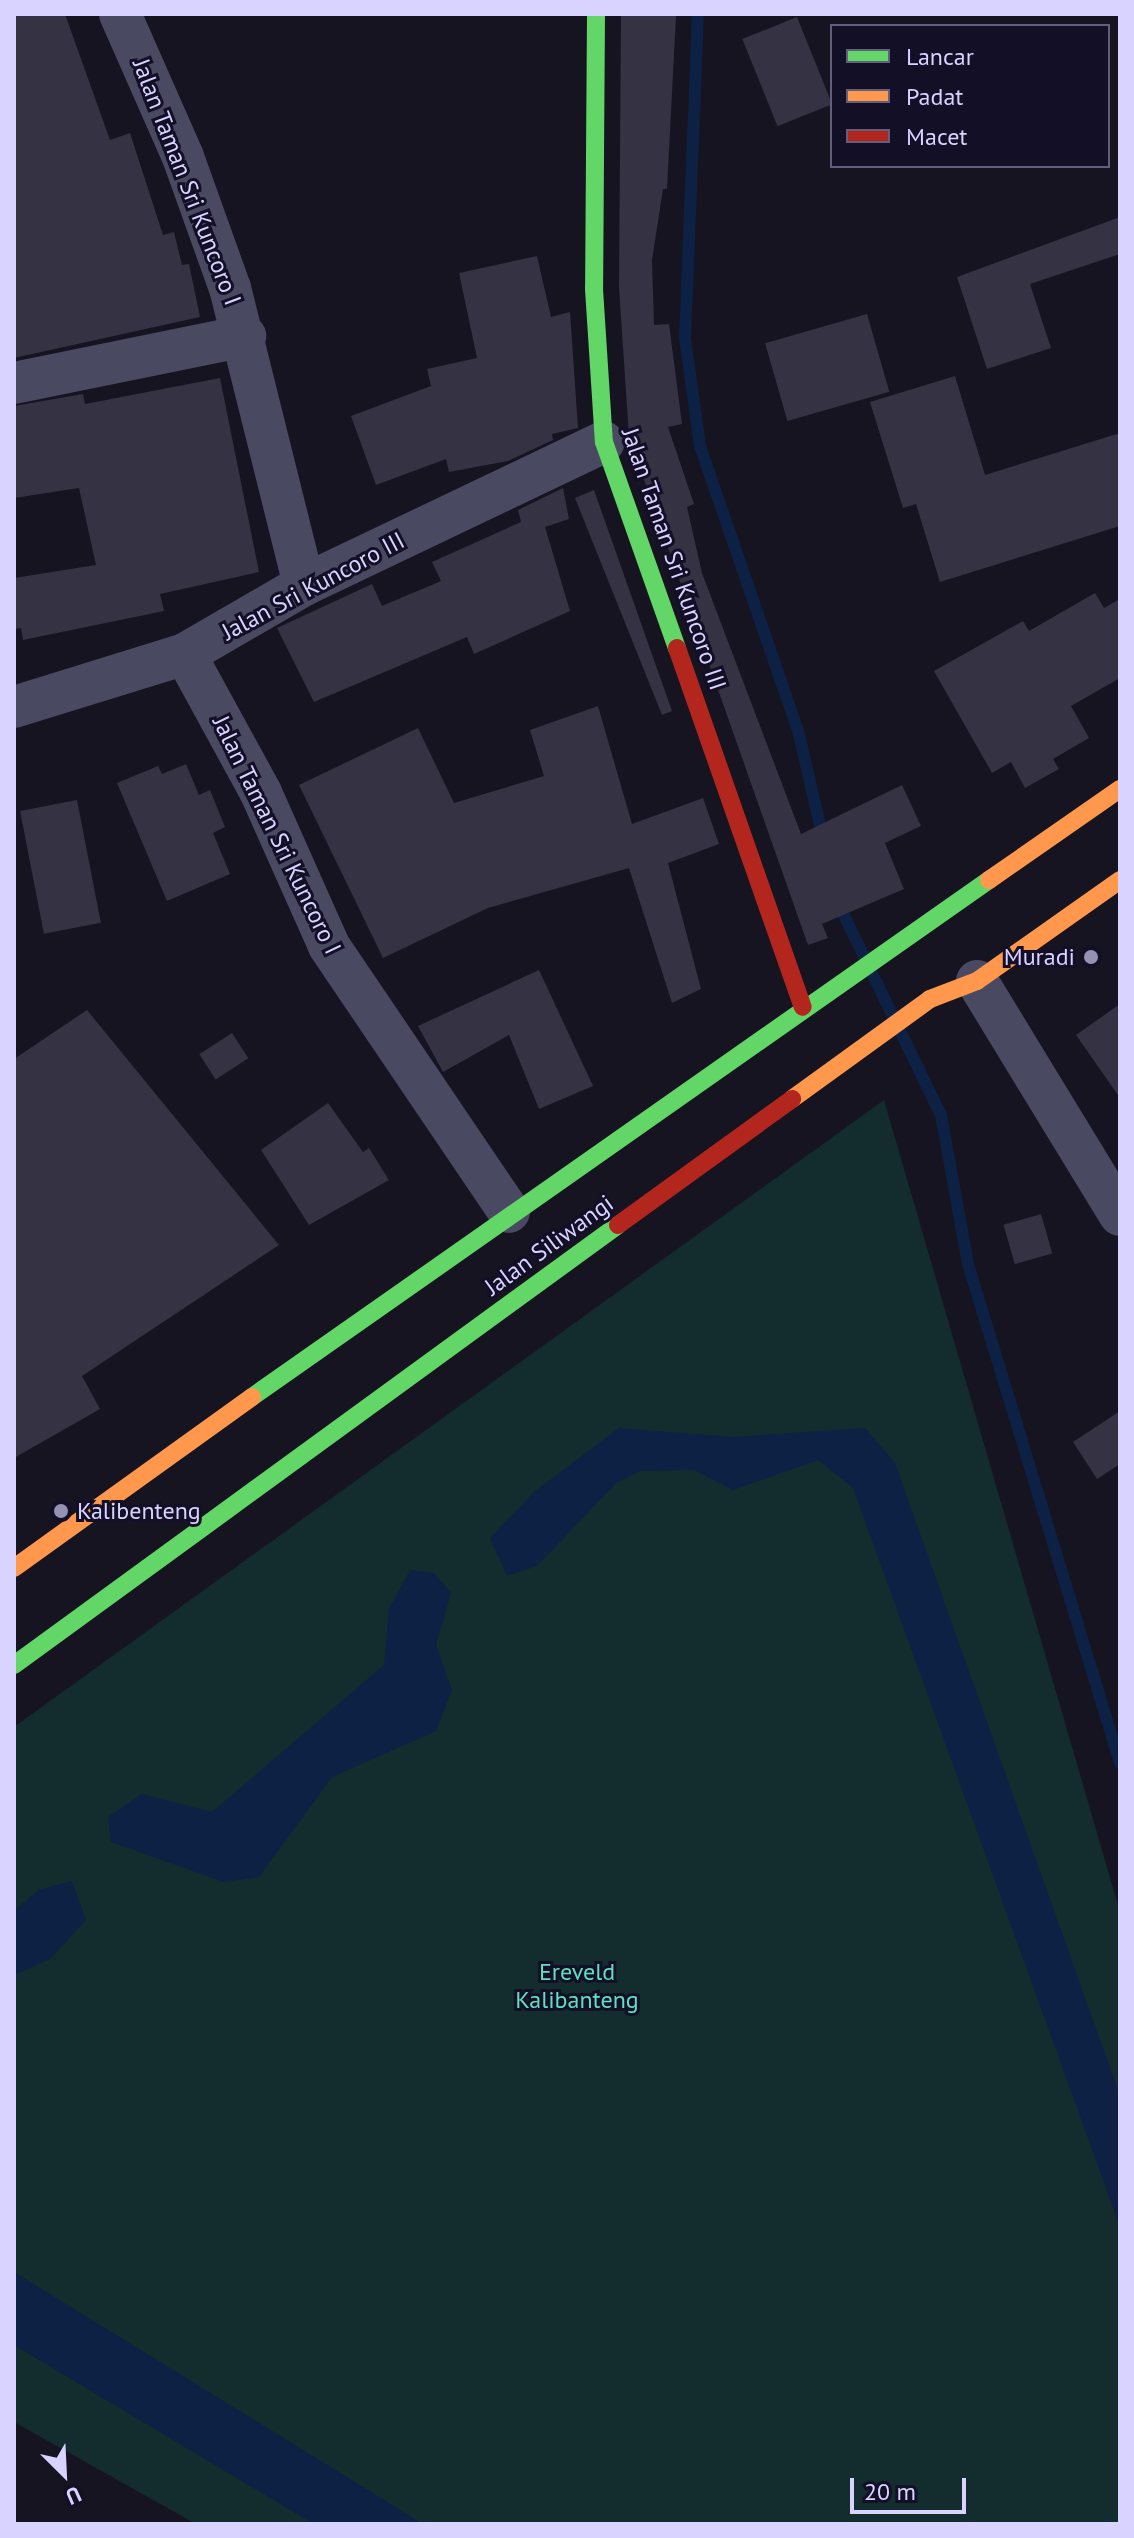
<!DOCTYPE html>
<style>
body{margin:0}
#map{position:relative;width:1134px;height:2538px;overflow:hidden;background:#161421;font-family:"PT Sans",sans-serif}
div>[style]{position:absolute}
.green>*{inset:0;background:#132c2d}
.water>*{inset:0;background:#0d2144}
.stream>*{height:12px;margin:-6px;padding:0 6px;transform-origin:6px;border-radius:6px;background:#0d2144}
.building>*{inset:0;background:#343243;transform-origin:0 0}
.street>*{height:42px;margin:-21px;padding:0 21px;transform-origin:21px;border-radius:21px;background:#4a4962}
.fast>*{height:18px;margin:-9px;padding:0 9px;transform-origin:9px;border-radius:9px;background:#63d668}
.slow>*{height:18px;margin:-9px;padding:0 9px;transform-origin:9px;border-radius:9px;background:#ff974d}
.jam>*{height:18px;margin:-9px;padding:0 9px;transform-origin:9px;border-radius:9px;background:#b3261e}
.dots>*{width:22px;height:22px;translate:-50% -50%;box-sizing:border-box;border:4px solid #130f26;border-radius:50%}
span{translate:-50% -50%;white-space:nowrap;text-align:center;line-height:1.15;-webkit-text-stroke:6px #130f26;paint-order:stroke}
.street-label{font-size:24px;color:#d9d4ff}
.poi-label{font-size:24px;color:#d9d4ff}
.right{translate:-100% -50%;text-align:right}
.left{translate:0 -50%;text-align:left}
.park-label{font-size:24px;color:#5fe0c0}
.frame{position:absolute;inset:0;border:16px solid #d9d4ff;pointer-events:none}
.legend{position:absolute;left:830px;top:24px;width:280px;height:144px;box-sizing:border-box;background:#130f26;border:2px solid #625e7d;margin:0;padding:10px 14px;list-style:none;font-size:24px;color:#d9d4ff}
.legend li{display:flex;align-items:center;gap:16px;height:40px}
.legend b{width:40px;border:2px solid #625e7d}
.north{position:absolute;left:24px;top:2434px;width:80px;height:80px;-webkit-text-stroke:6px #130f26;paint-order:stroke;rotate:156deg;font-size:22px;font-weight:700;line-height:32px;text-align:center;color:#d9d4ff}
.north::after{content:'';display:block;margin:auto;width:28px;height:36px;background:#d9d4ff;clip-path:polygon(50% 0,100% 100%,50% 72%,0 100%)}
.scale{position:absolute;left:850px;top:2478px;width:116px;height:36px;box-sizing:border-box;border:4px solid #d9d4ff;border-top:0;padding-left:10px;font-size:24px;line-height:28px;white-space:nowrap;color:#d9d4ff;-webkit-text-stroke:6px #130f26;paint-order:stroke}
</style>
<div id="map">
<div class="green">
<i style="clip-path:polygon(884px 1100px,1120px 1912px,1120px 2524px,196px 2524px,14px 2422px,14px 1727px)"></i>
</div>
<div class="water">
<i style="clip-path:polygon(619px 1428px,733px 1437px,865px 1428px,895px 1463px,1120px 2096px,1120px 2227px,853px 1488px,818px 1460px,733px 1490px,694px 1470px,641px 1471px,617px 1482px,537px 1566px,507px 1576px,490px 1538px,534px 1492px)"></i>
<i style="clip-path:polygon(410px 1570px,434px 1573px,451px 1593px,436px 1645px,452px 1690px,436px 1731px,332px 1777px,259px 1877px,224px 1882px,111px 1842px,108px 1817px,142px 1794px,212px 1812px,384px 1665px,389px 1609px)"></i>
<i style="clip-path:polygon(72px 1881px,86px 1920px,50px 1959px,14px 1975px,14px 1911px,38px 1890px)"></i>
<i style="clip-path:polygon(14px 2272px,423px 2524px,314px 2524px,14px 2345px)"></i>
</div>
<div class="stream">
<i style="left:698px;top:14px;width:324px;rotate:92.3deg"></i>
<i style="left:685px;top:338px;width:109px;rotate:82.1deg"></i>
<i style="left:700px;top:446px;width:300px;rotate:71deg"></i>
<i style="left:798px;top:730px;width:111px;rotate:77deg"></i>
<i style="left:838px;top:903px;width:236px;rotate:64.1deg"></i>
<i style="left:941px;top:1115px;width:151px;rotate:79.7deg"></i>
<i style="left:968px;top:1264px;width:522px;rotate:73.06deg"></i>
</div>
<div class="building">
<i style="clip-path:polygon(14px 14px,65px 14px,110px 140px,130px 133px,163px 235px,174px 232px,182px 265px,189px 264px,200px 317px,14px 358px)"></i>
<i style="clip-path:polygon(621px 14px,676px 16px,667px 189px,663px 189px,652px 260px,654px 325px,669px 324px,682px 424px,668px 427px,694px 504px,687px 507px,702px 573px,801px 834px,902px 785px,921px 826px,885px 843px,904px 889px,822px 924px,828px 938px,808px 945px,629px 437px,619px 288px)"></i>
<i style="left:797px;top:17px;width:94px;height:59px;rotate:68deg"></i>
<i style="clip-path:polygon(1120px 217px,1120px 254px,1030px 284px,1051px 348px,987px 369px,957px 277px)"></i>
<i style="clip-path:polygon(537px 256px,551px 317px,570px 312px,578px 428px,552px 434px,553px 440px,508px 461px,449px 472px,446px 459px,376px 485px,351px 416px,431px 386px,427px 369px,477px 358px,459px 273px)"></i>
<i style="left:867px;top:314px;width:81px;height:106px;rotate:74deg"></i>
<i style="clip-path:polygon(955px 376px,985px 475px,1120px 433px,1120px 526px,940px 582px,916px 504px,903px 508px,870px 402px)"></i>
<i style="clip-path:polygon(220px 378px,259px 572px,160px 594px,164px 611px,23px 640px,21px 628px,14px 629px,14px 578px,96px 565px,79px 488px,14px 498px,14px 406px,83px 394px,85px 404px)"></i>
<i style="clip-path:polygon(563px 488px,569px 519px,545px 527px,570px 611px,474px 654px,467px 637px,314px 702px,277px 628px,372px 584px,382px 606px,441px 581px,432px 562px,521px 522px,518px 510px)"></i>
<i style="clip-path:polygon(594px 490px,672px 711px,662px 715px,575px 498px)"></i>
<i style="clip-path:polygon(1095px 593px,1104px 608px,1120px 599px,1120px 678px,1071px 706px,1089px 738px,1053px 759px,1059px 769px,1025px 788px,1011px 762px,992px 773px,934px 671px,1023px 621px,1029px 631px)"></i>
<i style="clip-path:polygon(598px 706px,632px 824px,703px 798px,719px 844px,668px 863px,701px 989px,672px 1003px,629px 868px,488px 908px,383px 958px,299px 785px,418px 728px,454px 803px,544px 776px,530px 730px)"></i>
<i style="clip-path:polygon(186px 764px,199px 795px,210px 790px,225px 827px,213px 833px,230px 874px,167px 901px,117px 783px,158px 766px,162px 774px)"></i>
<i style="left:77px;top:800px;width:125px;height:58px;rotate:79deg"></i>
<i style="clip-path:polygon(539px 970px,593px 1086px,539px 1109px,509px 1035px,443px 1072px,418px 1026px)"></i>
<i style="clip-path:polygon(1120px 1004px,1120px 1098px,1076px 1035px)"></i>
<i style="clip-path:polygon(87px 1010px,279px 1245px,82px 1376px,100px 1409px,14px 1458px,14px 1059px)"></i>
<i style="left:232px;top:1033px;width:30px;height:39px;rotate:57deg"></i>
<i style="clip-path:polygon(328px 1103px,363px 1152px,369px 1148px,389px 1180px,309px 1225px,261px 1150px)"></i>
<i style="left:1041px;top:1214px;width:41px;height:39px;rotate:74deg"></i>
<i style="clip-path:polygon(1120px 1411px,1120px 1464px,1097px 1479px,1073px 1442px)"></i>
</div>
<div class="street">
<i style="left:120px;top:14px;width:156px;rotate:66.2deg"></i>
<i style="left:183px;top:157px;width:139px;rotate:70.3deg"></i>
<i style="left:230px;top:288px;width:306px;rotate:76deg"></i>
<i style="left:14px;top:383px;width:236px;rotate:-11.5deg"></i>
<i style="left:185px;top:654px;width:158px;rotate:61.3deg"></i>
<i style="left:261px;top:793px;width:167px;rotate:66deg"></i>
<i style="left:329px;top:946px;width:321px;rotate:55.9deg"></i>
<i style="left:14px;top:707px;width:179px;rotate:-17.2deg"></i>
<i style="left:185px;top:654px;width:138px;rotate:-30.1deg"></i>
<i style="left:304px;top:585px;width:332px;rotate:-25.5deg"></i>
<i style="left:977px;top:981px;width:274px;rotate:58.6deg"></i>
</div>
<div class="fast">
<i style="left:596px;top:14px;width:275px;rotate:90.4deg"></i>
<i style="left:594px;top:289px;width:153px;rotate:86.3deg"></i>
<i style="left:604px;top:442px;width:219px;rotate:70.5deg"></i>
<i style="left:252px;top:1397px;width:900px;rotate:-35.05deg"></i>
<i style="left:14px;top:1665px;width:747px;rotate:-36.07deg"></i>
</div>
<div class="slow">
<i style="left:989px;top:880px;width:160px;rotate:-34.8deg"></i>
<i style="left:792px;top:1099px;width:170px;rotate:-35.9deg"></i>
<i style="left:930px;top:999px;width:50px;rotate:-21deg"></i>
<i style="left:977px;top:981px;width:175px;rotate:-35.2deg"></i>
<i style="left:14px;top:1568px;width:293px;rotate:-35.7deg"></i>
</div>
<div class="jam">
<i style="left:677px;top:648px;width:380px;rotate:70.7deg"></i>
<i style="left:618px;top:1225px;width:215px;rotate:-35.9deg"></i>
</div>
<div class="dots">
<i style="left:1091px;top:957px;background:#9591b1"></i>
<i style="left:61px;top:1511px;background:#9591b1"></i>
</div>
<div class="street-label">
<span style="left:187px;top:182px;rotate:69deg">Jalan Taman Sri Kuncoro I</span>
<span style="left:674px;top:559px;rotate:71deg">Jalan Taman Sri Kuncoro III</span>
<span style="left:313px;top:586px;rotate:-28deg">Jalan Sri Kuncoro III</span>
<span style="left:277px;top:835px;rotate:64deg">Jalan Taman Sri Kuncoro I</span>
<span style="left:549px;top:1245px;rotate:-36deg">Jalan Siliwangi</span>
</div>
<div class="poi-label">
<span class="right" style="left:1075px;top:957px">Muradi</span>
<span class="left" style="left:77px;top:1511px">Kalibenteng</span>
</div>
<div class="park-label">
<span style="left:577px;top:1986px">Ereveld<br>Kalibanteng</span>
</div>
<div class="frame"></div>
<ul class="legend">
<li><b style="height:10px;background:#63d668"></b>Lancar</li>
<li><b style="height:10px;background:#ff974d"></b>Padat</li>
<li><b style="height:10px;background:#b3261e"></b>Macet</li>
</ul>
<div class="north">U</div>
<div class="scale">20 m</div>
</div>
